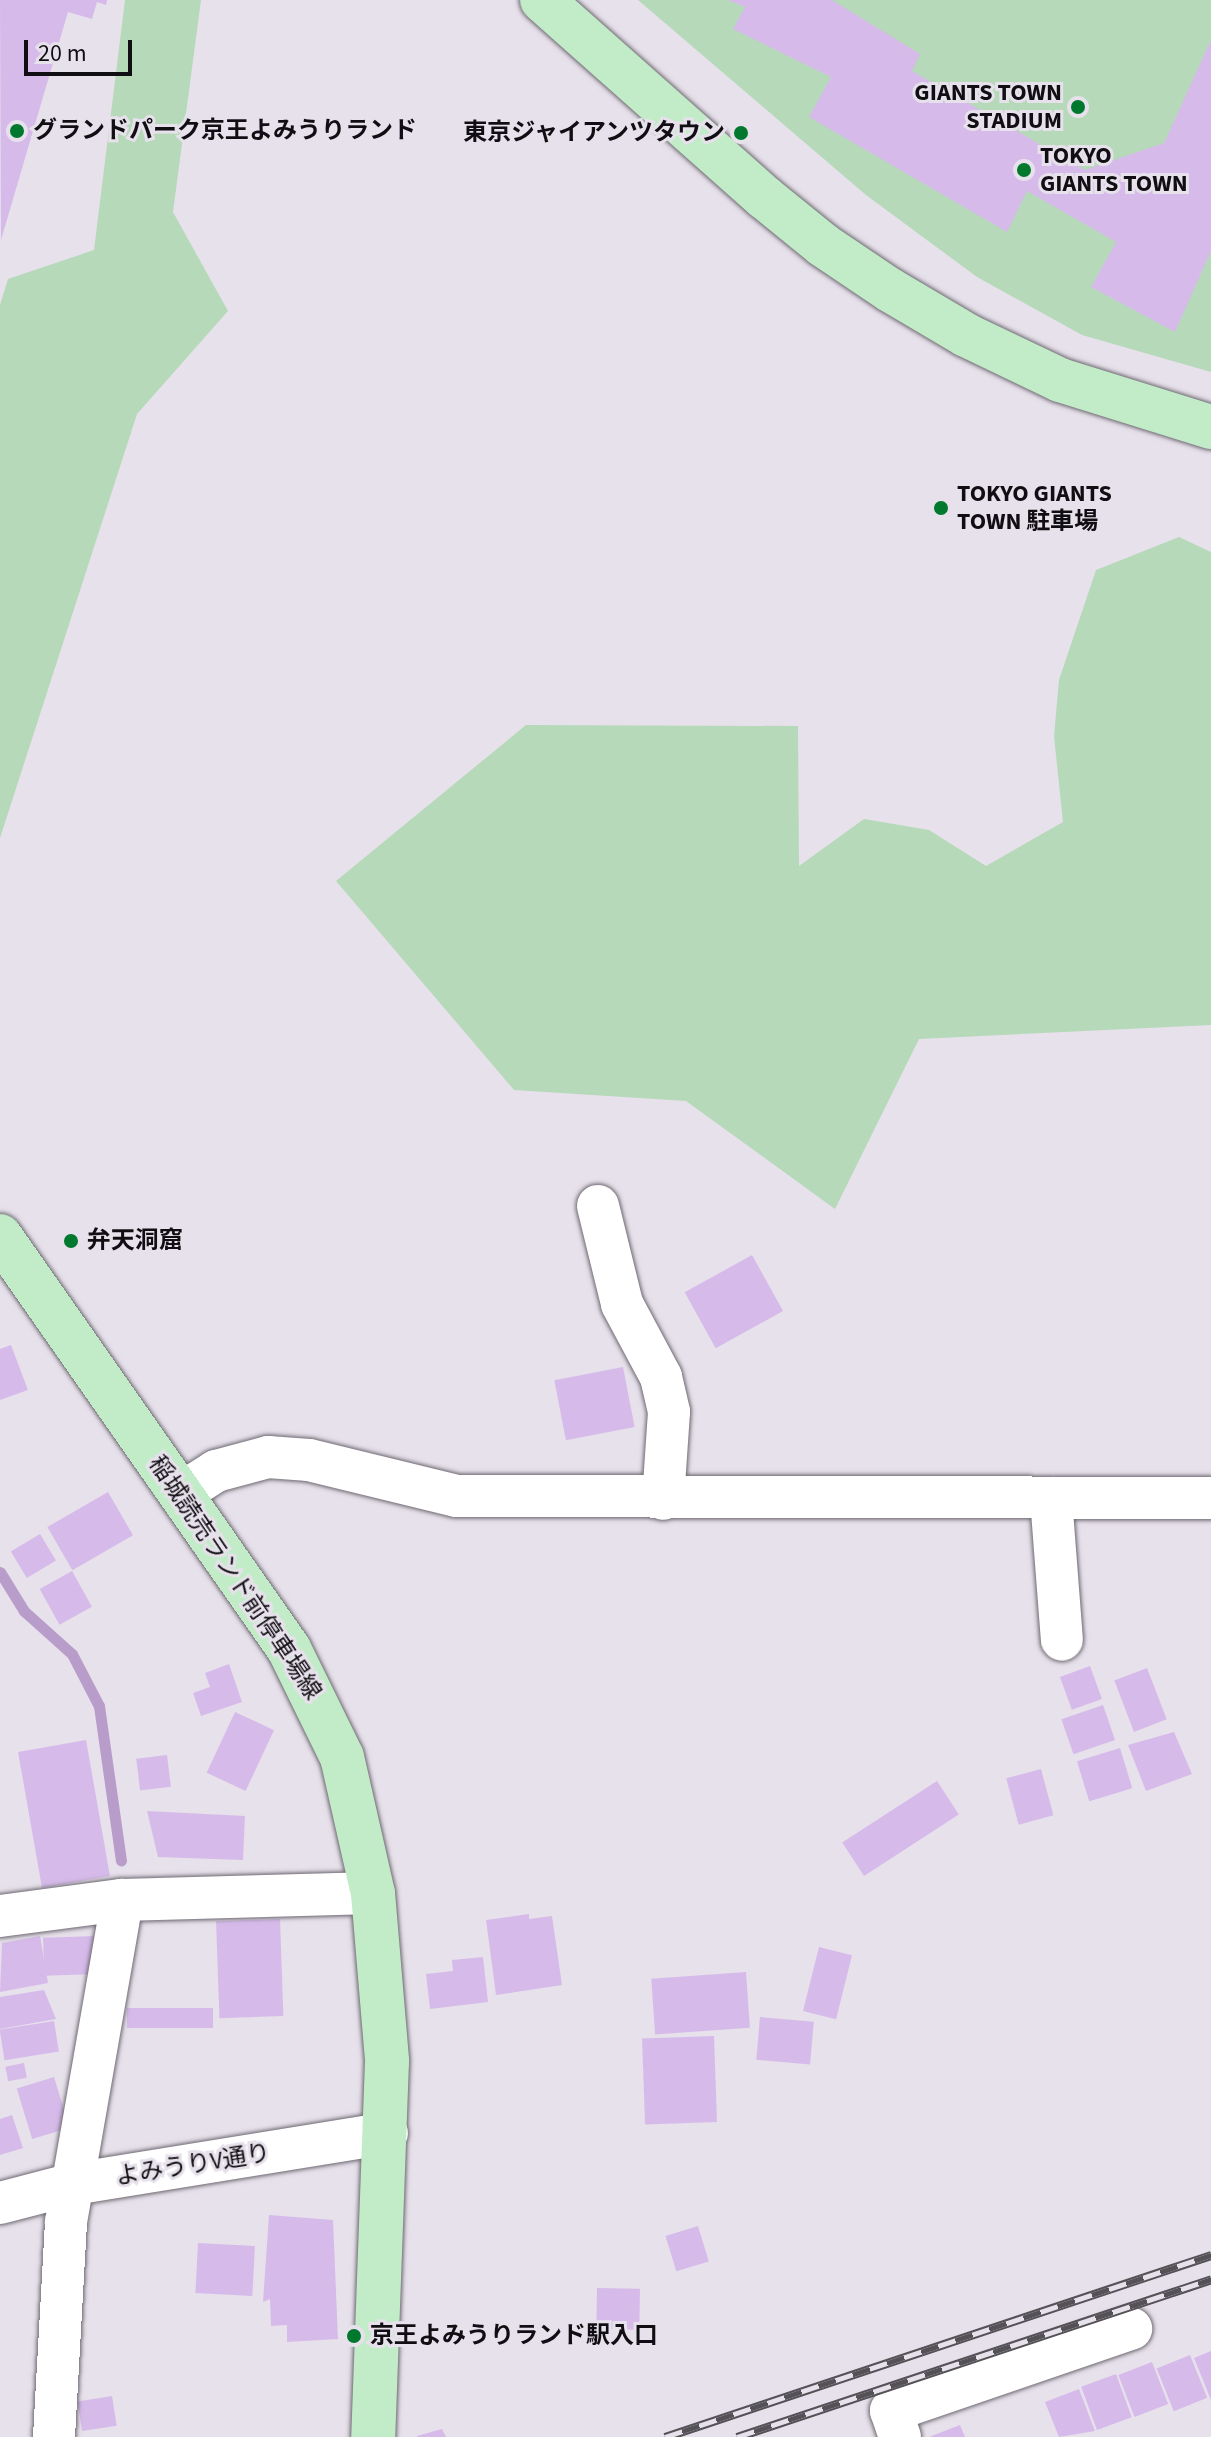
<!DOCTYPE html>
<meta charset="utf-8">
<style>
body{margin:0}
#map{position:relative;width:1211px;height:2437px;overflow:hidden;background:#e7e1eb;font-family:"Source Sans 3","Noto Sans JP",sans-serif}
div>[style]{position:absolute}
.green>*{inset:0;background:#b6d9b9}
.stream>*{height:11px;margin:-5.5px;padding:0 5.5px;transform-origin:5.5px;border-radius:5.5px;background:#b89dcb}
.building>*{inset:0;background:#d6bbea;transform-origin:0 0}
.roads{filter:drop-shadow(0 0 2px #6e6972) drop-shadow(0 0 2px #6e6972)}
.minor>*{height:42px;margin:-21px;padding:0 21px;transform-origin:21px;border-radius:21px;background:#fff}
.major>*{height:44px;margin:-22px;padding:0 22px;transform-origin:22px;border-radius:22px;background:#c2ecc8}
.rail>*{height:9px;margin-top:-4.5px;transform-origin:0;background:repeating-linear-gradient(90deg,#e7e1eb 0 18px,#545157 0 36px);box-sizing:border-box;border-block:2px solid #545157}
.dots>*{width:22px;height:22px;translate:-50% -50%;box-sizing:border-box;border:4px solid #e7e1eb;border-radius:50%}
span{translate:-50% -50%;white-space:nowrap;text-align:center;line-height:1.15;-webkit-text-stroke:6px #e7e1eb;paint-order:stroke}
.poi-label{font-size:24px;color:#100e12;font-weight:700}
.right{translate:-100% -50%;text-align:right}
.left{translate:0 -50%;text-align:left}
.street-label{font-size:24px;color:#100e12}
.scale{position:absolute;left:24px;top:40px;width:108px;height:36px;box-sizing:border-box;border:4px solid #100e12;border-top:0;padding-left:10px;font-size:24px;line-height:28px;white-space:nowrap;color:#100e12;-webkit-text-stroke:6px #e7e1eb;paint-order:stroke}
</style>
<div id="map">
<div class="green">
<i style="clip-path:polygon(125px 0,201px 0,173px 212px,228px 311px,137px 414px,0 838px,0 305px,8px 279px,94px 250px)"></i>
<i style="clip-path:polygon(638px 0,1211px 0,1211px 372px,1082px 335px,977px 277px,866px 195px)"></i>
<i style="clip-path:polygon(1179px 537px,1211px 552px,1211px 1025px,919px 1039px,835px 1209px,686px 1101px,514px 1090px,336px 881px,526px 725px,798px 726px,799px 866px,864px 819px,929px 830px,986px 866px,1063px 822px,1054px 736px,1059px 680px,1096px 570px)"></i>
</div>
<div class="stream">
<i style="left:0;top:1572px;width:46px;rotate:58.4deg"></i>
<i style="left:24px;top:1611px;width:64px;rotate:41.9deg"></i>
<i style="left:72px;top:1654px;width:59px;rotate:62.6deg"></i>
<i style="left:99px;top:1706px;width:156px;rotate:81.9deg"></i>
</div>
<div class="building">
<i style="clip-path:polygon(0 0,107px 0,106px 5px,97px 2px,92px 19px,68px 12px,1px 240px)"></i>
<i style="clip-path:polygon(728px 0,832px 0,920px 54px,912px 71px,1085px 170px,1164px 143px,1211px 40px,1211px 251px,1175px 332px,1091px 287px,1116px 242px,1027px 191px,1007px 232px,809px 117px,831px 77px,733px 29px,745px 7px)"></i>
<i style="left:752px;top:1255px;width:64px;height:77px;rotate:61deg"></i>
<i style="clip-path:polygon(11px 1345px,28px 1390px,0 1400px,0 1349px)"></i>
<i style="left:623px;top:1367px;width:61px;height:70px;rotate:79deg"></i>
<i style="left:108px;top:1492px;width:50px;height:70px;rotate:60deg"></i>
<i style="left:40px;top:1534px;width:31px;height:34px;rotate:59deg"></i>
<i style="left:72px;top:1571px;width:41px;height:37px;rotate:61deg"></i>
<i style="clip-path:polygon(229px 1664px,242px 1702px,201px 1716px,193px 1693px,210px 1687px,205px 1673px)"></i>
<i style="left:1090px;top:1666px;width:35px;height:32px;rotate:70deg"></i>
<i style="left:1147px;top:1668px;width:55px;height:35px;rotate:69deg"></i>
<i style="left:1103px;top:1705px;width:37px;height:44px;rotate:71deg"></i>
<i style="left:235px;top:1712px;width:43px;height:67px;rotate:25deg"></i>
<i style="clip-path:polygon(1174px 1732px,1192px 1774px,1146px 1791px,1128px 1745px)"></i>
<i style="left:86px;top:1740px;width:138px;height:69px;rotate:80deg"></i>
<i style="left:1120px;top:1748px;width:42px;height:45px;rotate:73deg"></i>
<i style="left:167px;top:1755px;width:32px;height:31px;rotate:83deg"></i>
<i style="left:1041px;top:1769px;width:48px;height:36px;rotate:75deg"></i>
<i style="left:937px;top:1781px;width:40px;height:113px;rotate:57deg"></i>
<i style="clip-path:polygon(147px 1811px,245px 1816px,243px 1860px,158px 1857px)"></i>
<i style="clip-path:polygon(529px 1914px,529px 1919px,552px 1916px,562px 1985px,496px 1995px,486px 1920px)"></i>
<i style="left:280px;top:1919px;width:97px;height:64px;rotate:88deg"></i>
<i style="clip-path:polygon(40px 1936px,48px 1983px,0 1992px,2px 1943px)"></i>
<i style="left:96px;top:1936px;width:38px;height:53px;rotate:88deg"></i>
<i style="left:819px;top:1947px;width:34px;height:66px;rotate:14deg"></i>
<i style="clip-path:polygon(483px 1957px,488px 2002px,430px 2009px,426px 1974px,453px 1971px,452px 1960px)"></i>
<i style="left:746px;top:1972px;width:56px;height:95px;rotate:86deg"></i>
<i style="clip-path:polygon(44px 1990px,56px 2019px,0 2029px,0 1997px)"></i>
<i style="left:213px;top:2008px;width:20px;height:86px;rotate:90deg"></i>
<i style="left:760px;top:2017px;width:54px;height:43px;rotate:5deg"></i>
<i style="left:54px;top:2021px;width:31px;height:55px;rotate:81deg"></i>
<i style="left:714px;top:2036px;width:86px;height:72px;rotate:88deg"></i>
<i style="left:24px;top:2063px;width:15px;height:19px;rotate:79deg"></i>
<i style="left:54px;top:2077px;width:53px;height:39px;rotate:73deg"></i>
<i style="clip-path:polygon(12px 2115px,23px 2148px,0 2155px,0 2119px)"></i>
<i style="clip-path:polygon(269px 2215px,333px 2220px,338px 2339px,287px 2342px,287px 2325px,271px 2326px,270px 2299px,263px 2302px)"></i>
<i style="left:698px;top:2226px;width:37px;height:34px;rotate:73deg"></i>
<i style="left:198px;top:2243px;width:57px;height:50px;rotate:3deg"></i>
<i style="left:597px;top:2288px;width:43px;height:41px;rotate:1deg"></i>
<i style="clip-path:polygon(1211px 2351px,1211px 2400px,1194px 2358px)"></i>
<i style="left:1190px;top:2355px;width:46px;height:36px;rotate:68deg"></i>
<i style="left:1152px;top:2362px;width:45px;height:36px;rotate:69deg"></i>
<i style="left:1116px;top:2374px;width:46px;height:37px;rotate:70deg"></i>
<i style="clip-path:polygon(1079px 2389px,1095px 2431px,1059px 2437px,1045px 2402px)"></i>
<i style="left:112px;top:2396px;width:30px;height:35px;rotate:81deg"></i>
<i style="clip-path:polygon(960px 2425px,965px 2437px,929px 2437px)"></i>
<i style="clip-path:polygon(442px 2429px,446px 2437px,417px 2437px,417px 2436px)"></i>
</div>
<div class="roads">
<div class="minor">
<i style="left:598px;top:1206px;width:101px;rotate:76.2deg"></i>
<i style="left:622px;top:1304px;width:83px;rotate:61.9deg"></i>
<i style="left:661px;top:1377px;width:36px;rotate:77deg"></i>
<i style="left:669px;top:1412px;width:87px;rotate:93.9deg"></i>
<i style="left:180px;top:1494px;width:43px;rotate:-32.6deg"></i>
<i style="left:216px;top:1471px;width:54px;rotate:-15.1deg"></i>
<i style="left:268px;top:1457px;width:41px;rotate:4.2deg"></i>
<i style="left:309px;top:1460px;width:152px;rotate:13.7deg"></i>
<i style="left:457px;top:1496px;width:754px;rotate:0.15deg"></i>
<i style="left:1051px;top:1498px;width:142px;rotate:85.6deg"></i>
<i style="left:0;top:1916px;width:123px;rotate:-7.5deg"></i>
<i style="left:122px;top:1900px;width:251px;rotate:-1.6deg"></i>
<i style="left:0;top:2203px;width:75px;rotate:-14.6deg"></i>
<i style="left:73px;top:2184px;width:318px;rotate:-9.2deg"></i>
<i style="left:54px;top:2437px;width:215px;rotate:-86.8deg"></i>
<i style="left:66px;top:2222px;width:327px;rotate:-80.1deg"></i>
<i style="left:900px;top:2437px;width:28px;rotate:-109deg"></i>
<i style="left:891px;top:2411px;width:254px;rotate:-18.9deg"></i>
</div>
<div class="major">
<i style="left:542px;top:0;width:297px;rotate:41.6deg"></i>
<i style="left:764px;top:197px;width:76px;rotate:39.1deg"></i>
<i style="left:823px;top:245px;width:81px;rotate:33.9deg"></i>
<i style="left:890px;top:290px;width:88px;rotate:30.6deg"></i>
<i style="left:966px;top:335px;width:104px;rotate:25.6deg"></i>
<i style="left:1060px;top:380px;width:158px;rotate:17.3deg"></i>
<i style="left:0;top:1236px;width:504px;rotate:55.02deg"></i>
<i style="left:289px;top:1649px;width:120px;rotate:63.9deg"></i>
<i style="left:342px;top:1757px;width:139px;rotate:77.2deg"></i>
<i style="left:373px;top:1893px;width:169px;rotate:85.2deg"></i>
<i style="left:387px;top:2061px;width:376px;rotate:92.1deg"></i>
</div>
</div>
<div class="rail">
<i style="left:665px;top:2437px;width:576px;rotate:-18.43deg"></i>
<i style="left:737px;top:2437px;width:500px;rotate:-18.4deg"></i>
</div>
<div class="dots">
<i style="left:1078px;top:107px;background:#00782e"></i>
<i style="left:17px;top:131px;background:#00782e"></i>
<i style="left:741px;top:133px;background:#00782e"></i>
<i style="left:1024px;top:170px;background:#00782e"></i>
<i style="left:941px;top:508px;background:#00782e"></i>
<i style="left:71px;top:1241px;background:#00782e"></i>
<i style="left:354px;top:2336px;background:#00782e"></i>
</div>
<div class="poi-label">
<span class="right" style="left:1062px;top:107px">GIANTS TOWN<br>STADIUM</span>
<span class="left" style="left:33px;top:131px">グランドパーク京王よみうりランド</span>
<span class="right" style="left:725px;top:133px">東京ジャイアンツタウン</span>
<span class="left" style="left:1040px;top:170px">TOKYO<br>GIANTS TOWN</span>
<span class="left" style="left:957px;top:508px">TOKYO GIANTS<br>TOWN 駐車場</span>
<span class="left" style="left:87px;top:1241px">弁天洞窟</span>
<span class="left" style="left:370px;top:2336px">京王よみうりランド駅入口</span>
</div>
<div class="street-label">
<span style="left:235px;top:1578px;rotate:56deg">稲城読売ランド前停車場線</span>
<span style="left:193px;top:2165px;rotate:-9deg">よみうりV通り</span>
</div>
<div class="scale">20 m</div>
</div>
